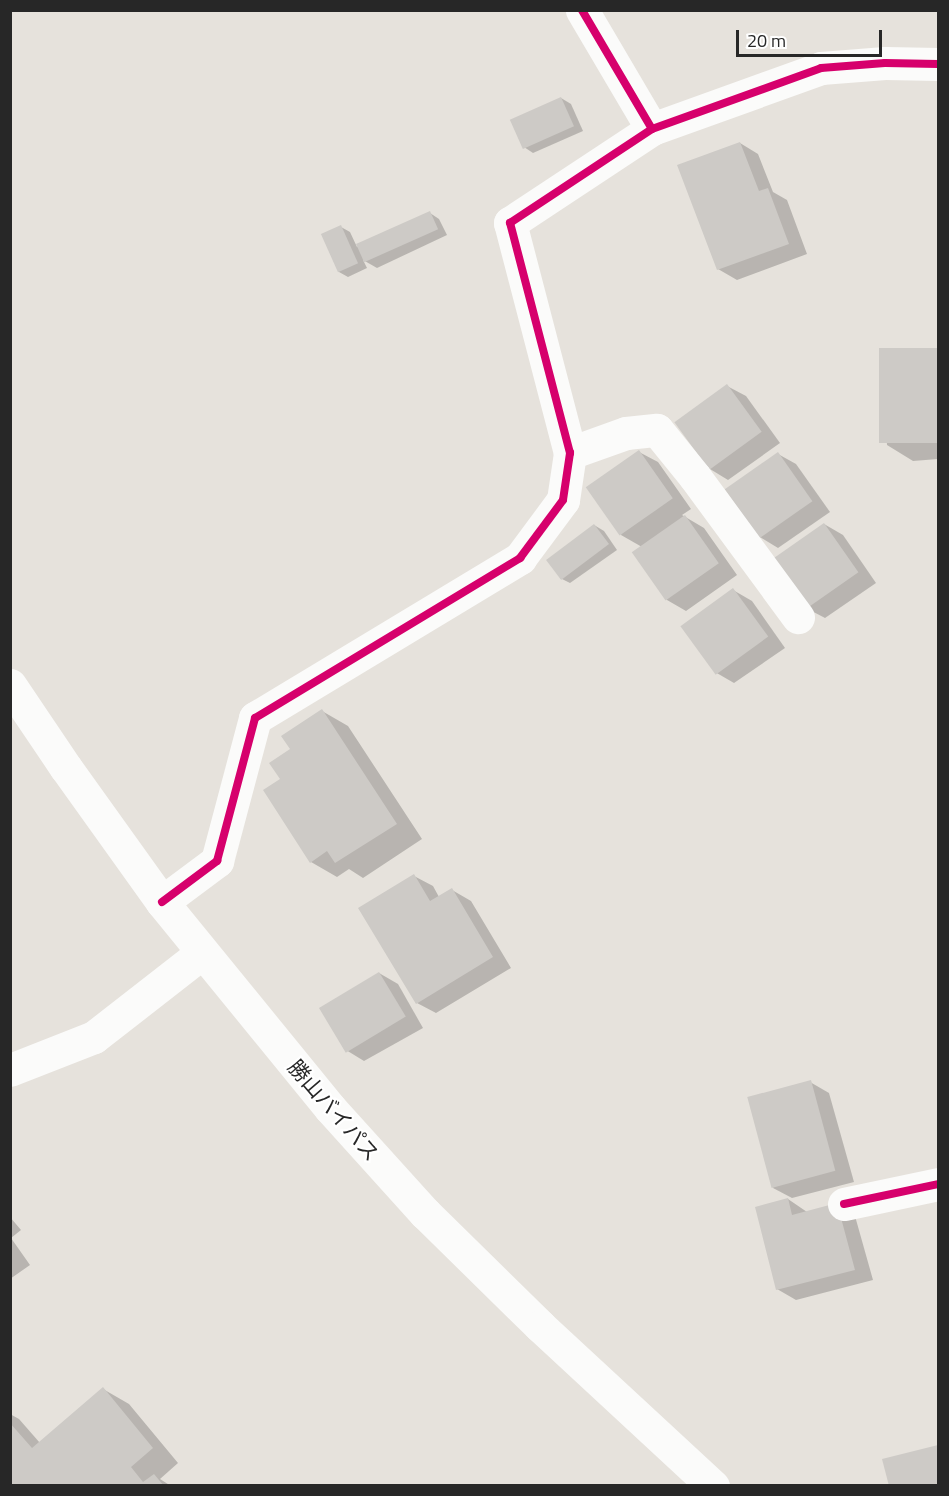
<!DOCTYPE html>
<meta charset="utf-8">
<style>
body{margin:0}
#map{position:relative;width:949px;height:1496px;overflow:hidden;background:#e6e2dc;font-family:"Titillium Web","Noto Sans JP",sans-serif}
div>[style]{position:absolute}
.shadow>*{inset:0;background:#0003}
.building>*{inset:0;background:#cdcac6;transform-origin:0 0}
.street>*{height:33px;margin:-16.5px;padding:0 16.5px;transform-origin:16.5px;border-radius:16.5px;background:#fbfbfa}
.secondary>*{height:33px;margin:-16.5px;padding:0 16.5px;transform-origin:16.5px;border-radius:16.5px;background:#fbfbfa}
.cycleway>*{height:8px;margin:-4px;padding:0 4px;transform-origin:4px;border-radius:4px;background:#d6006c}
span{translate:-50% -50%;white-space:nowrap;text-align:center;line-height:1.15;-webkit-text-stroke:4.5px #fff;paint-order:stroke}
.street-label{font-size:21px;color:#272727}
.frame{position:absolute;inset:0;border:12px solid #272727;pointer-events:none}
.scale{position:absolute;left:736px;top:30px;width:146px;height:27px;box-sizing:border-box;border:3px solid #272727;border-top:0;padding-left:8px;font-size:18px;line-height:21px;white-space:nowrap;color:#272727;-webkit-text-stroke:4px #fff;paint-order:stroke}
</style>
<div id="map">
<div class="shadow">
<i style="clip-path:polygon(561px 98px,571px 104px,583px 131px,533px 153px,524px 147px)"></i>
<i style="clip-path:polygon(740px 143px,758px 154px,773px 192px,787px 200px,807px 254px,737px 280px,718px 269px)"></i>
<i style="clip-path:polygon(430px 213px,439px 219px,447px 235px,377px 268px,363px 260px,367px 268px,348px 277px,339px 272px,341px 227px,350px 232px,357px 247px)"></i>
<i style="clip-path:polygon(938px 349px,938px 459px,913px 461px,887px 445px,880px 353px)"></i>
<i style="clip-path:polygon(727px 386px,746px 396px,780px 443px,728px 480px,710px 469px)"></i>
<i style="clip-path:polygon(639px 452px,658px 462px,691px 509px,682px 515px,704px 528px,737px 575px,686px 611px,667px 600px,642px 547px,621px 535px)"></i>
<i style="clip-path:polygon(778px 454px,796px 464px,830px 512px,778px 548px,760px 537px)"></i>
<i style="clip-path:polygon(824px 524px,843px 535px,876px 583px,825px 618px,806px 608px)"></i>
<i style="clip-path:polygon(594px 525px,604px 531px,617px 550px,570px 583px,560px 578px)"></i>
<i style="clip-path:polygon(733px 590px,752px 601px,785px 648px,734px 683px,715px 672px)"></i>
<i style="clip-path:polygon(322px 711px,348px 726px,422px 839px,363px 878px,349px 869px,337px 877px,311px 862px,292px 749px)"></i>
<i style="clip-path:polygon(414px 876px,433px 886px,439px 897px,452px 890px,471px 901px,511px 968px,436px 1013px,417px 1003px)"></i>
<i style="clip-path:polygon(379px 973px,398px 984px,423px 1028px,364px 1061px,346px 1050px)"></i>
<i style="clip-path:polygon(810px 1082px,829px 1093px,854px 1182px,792px 1198px,773px 1188px)"></i>
<i style="clip-path:polygon(788px 1199px,807px 1212px,855px 1216px,873px 1280px,796px 1300px,777px 1289px)"></i>
<i style="clip-path:polygon(10px 1217px,21px 1230px,11px 1238px,30px 1265px,10px 1279px)"></i>
<i style="clip-path:polygon(103px 1389px,129px 1404px,178px 1463px,160px 1479px,171px 1486px,10px 1486px,10px 1414px,19px 1419px,40px 1443px)"></i>
<i style="clip-path:polygon(938px 1446px,938px 1486px,890px 1486px,884px 1460px)"></i>
</div>
<div class="building">
<i style="left:561px;top:97px;width:32px;height:56px;rotate:66deg"></i>
<i style="clip-path:polygon(740px 142px,759px 191px,768px 188px,789px 244px,717px 270px,677px 165px)"></i>
<i style="left:430px;top:211px;width:20px;height:81px;rotate:66deg"></i>
<i style="left:341px;top:225px;width:42px;height:22px;rotate:66deg"></i>
<i style="left:938px;top:348px;width:95px;height:59px;rotate:90deg"></i>
<i style="left:727px;top:384px;width:59px;height:65px;rotate:54deg"></i>
<i style="left:639px;top:450px;width:59px;height:65px;rotate:55deg"></i>
<i style="left:778px;top:452px;width:60px;height:65px;rotate:55deg"></i>
<i style="left:685px;top:515px;width:59px;height:65px;rotate:55deg"></i>
<i style="left:824px;top:523px;width:60px;height:65px;rotate:55deg"></i>
<i style="left:594px;top:524px;width:25px;height:60px;rotate:53deg"></i>
<i style="left:733px;top:588px;width:60px;height:65px;rotate:54deg"></i>
<i style="clip-path:polygon(322px 709px,397px 824px,335px 863px,327px 851px,310px 863px,263px 790px,280px 779px,269px 763px,290px 749px,281px 736px)"></i>
<i style="clip-path:polygon(414px 874px,430px 901px,452px 888px,493px 957px,416px 1004px,358px 908px)"></i>
<i style="left:379px;top:972px;width:52px;height:70px;rotate:59deg"></i>
<i style="left:811px;top:1080px;width:94px;height:66px;rotate:75deg"></i>
<i style="clip-path:polygon(788px 1198px,792px 1215px,837px 1203px,855px 1270px,776px 1290px,755px 1207px)"></i>
<i style="clip-path:polygon(103px 1387px,153px 1448px,131px 1467px,143px 1482px,154px 1474px,164px 1486px,10px 1486px,10px 1423px,32px 1448px)"></i>
<i style="clip-path:polygon(938px 1445px,938px 1486px,889px 1486px,882px 1459px)"></i>
</div>
<div class="street">
<i style="left:652px;top:129px;width:180px;rotate:-19.8deg"></i>
<i style="left:821px;top:68px;width:64px;rotate:-4.5deg"></i>
<i style="left:885px;top:63px;width:53px;rotate:1.1deg"></i>
<i style="left:570px;top:453px;width:59px;rotate:-19.7deg"></i>
<i style="left:626px;top:433px;width:31px;rotate:-6deg"></i>
<i style="left:657px;top:430px;width:60px;rotate:51deg"></i>
<i style="left:695px;top:477px;width:174px;rotate:53.7deg"></i>
<i style="left:162px;top:902px;width:69px;rotate:-36.7deg"></i>
<i style="left:217px;top:861px;width:148px;rotate:-75.1deg"></i>
<i style="left:255px;top:718px;width:310px;rotate:-31.1deg"></i>
<i style="left:520px;top:558px;width:72px;rotate:-53.4deg"></i>
<i style="left:563px;top:500px;width:48px;rotate:-81.5deg"></i>
<i style="left:570px;top:453px;width:238px;rotate:-104.6deg"></i>
<i style="left:510px;top:223px;width:170px;rotate:-33.5deg"></i>
<i style="left:652px;top:129px;width:138px;rotate:-120.5deg"></i>
<i style="left:10px;top:1070px;width:90px;rotate:-21.4deg"></i>
<i style="left:94px;top:1037px;width:137px;rotate:-37.9deg"></i>
<i style="left:844px;top:1204px;width:96px;rotate:-12deg"></i>
</div>
<div class="secondary">
<i style="left:10px;top:685px;width:100px;rotate:56deg"></i>
<i style="left:66px;top:768px;width:165px;rotate:54.4deg"></i>
<i style="left:162px;top:902px;width:266px;rotate:50.8deg"></i>
<i style="left:330px;top:1108px;width:142px;rotate:47.9deg"></i>
<i style="left:425px;top:1213px;width:161px;rotate:44.5deg"></i>
<i style="left:540px;top:1326px;width:236px;rotate:42.8deg"></i>
</div>
<div class="cycleway">
<i style="left:652px;top:129px;width:180px;rotate:-19.8deg"></i>
<i style="left:821px;top:68px;width:64px;rotate:-4.5deg"></i>
<i style="left:885px;top:63px;width:53px;rotate:1.1deg"></i>
<i style="left:162px;top:902px;width:69px;rotate:-36.7deg"></i>
<i style="left:217px;top:861px;width:148px;rotate:-75.1deg"></i>
<i style="left:255px;top:718px;width:310px;rotate:-31.1deg"></i>
<i style="left:520px;top:558px;width:72px;rotate:-53.4deg"></i>
<i style="left:563px;top:500px;width:48px;rotate:-81.5deg"></i>
<i style="left:570px;top:453px;width:238px;rotate:-104.6deg"></i>
<i style="left:510px;top:223px;width:170px;rotate:-33.5deg"></i>
<i style="left:652px;top:129px;width:138px;rotate:-120.5deg"></i>
<i style="left:844px;top:1204px;width:96px;rotate:-12deg"></i>
</div>
<div class="street-label">
<span style="left:334px;top:1110px;rotate:49deg">勝山バイパス</span>
</div>
<div class="frame"></div>
<div class="scale">20 m</div>
</div>
